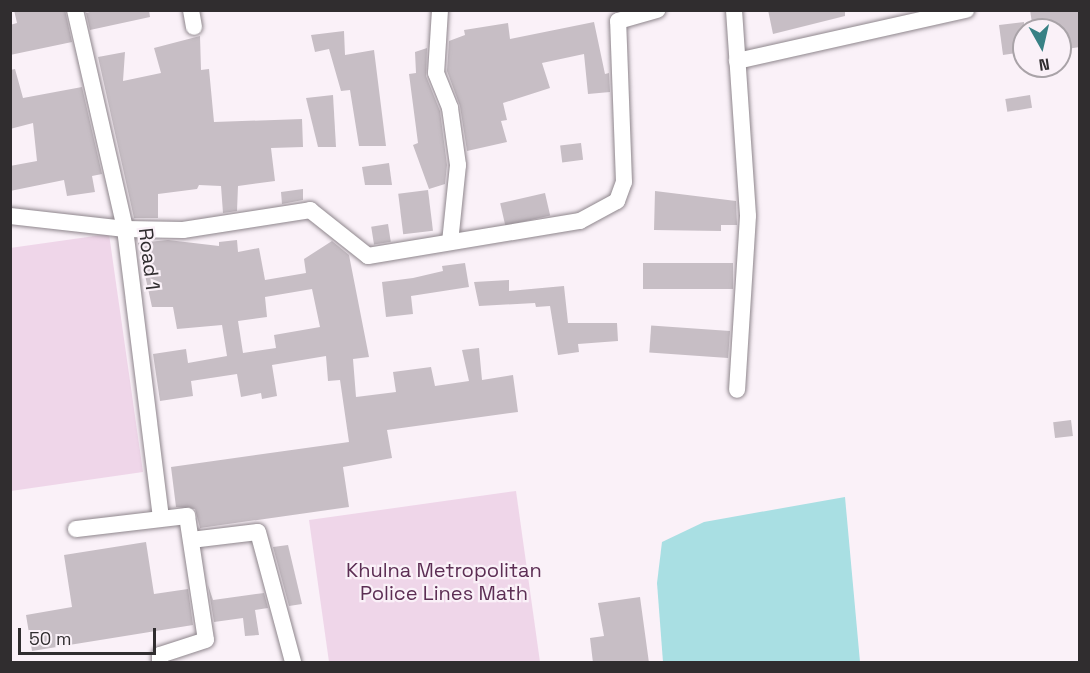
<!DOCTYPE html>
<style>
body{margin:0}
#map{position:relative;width:1090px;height:673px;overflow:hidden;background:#faf1f8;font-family:"Space Grotesk",sans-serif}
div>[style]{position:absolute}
.green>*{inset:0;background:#efd6e9}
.water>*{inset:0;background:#a9dfe3}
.building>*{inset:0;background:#c7bec5;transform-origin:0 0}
.roads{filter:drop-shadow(0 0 2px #8e868c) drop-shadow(0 0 2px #8e868c)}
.minor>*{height:16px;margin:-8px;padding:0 8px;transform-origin:8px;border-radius:8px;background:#fff}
span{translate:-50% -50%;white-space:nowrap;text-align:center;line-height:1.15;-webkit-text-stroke:4.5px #faf1f8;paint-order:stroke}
.street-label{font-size:20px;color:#302d2f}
.park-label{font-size:20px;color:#5c2e54}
.frame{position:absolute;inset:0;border:12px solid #302d2f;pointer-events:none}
.north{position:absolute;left:1012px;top:18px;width:60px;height:60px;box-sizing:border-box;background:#faf1f8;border:2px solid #a9a3a8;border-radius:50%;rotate:172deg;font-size:16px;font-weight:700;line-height:24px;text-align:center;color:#302d2f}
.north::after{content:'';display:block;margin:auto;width:21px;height:27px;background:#388185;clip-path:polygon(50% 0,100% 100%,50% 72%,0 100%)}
.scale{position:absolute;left:18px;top:628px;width:138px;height:27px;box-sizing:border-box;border:3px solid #302d2f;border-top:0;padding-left:8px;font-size:18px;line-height:21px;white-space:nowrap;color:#302d2f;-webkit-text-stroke:4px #faf1f8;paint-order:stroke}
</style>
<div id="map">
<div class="green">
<i style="clip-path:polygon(109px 234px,143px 472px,11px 491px,10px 248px)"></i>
<i style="clip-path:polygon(516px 491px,540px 662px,329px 662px,309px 520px)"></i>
</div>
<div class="water">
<i style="clip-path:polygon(845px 497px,860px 662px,663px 662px,657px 583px,662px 542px,704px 522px)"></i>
</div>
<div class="building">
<i style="clip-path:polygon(14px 10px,65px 10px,72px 42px,10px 55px,10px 25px,17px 23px)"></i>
<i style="clip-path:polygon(98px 10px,149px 10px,150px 17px,90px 30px,86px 13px)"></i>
<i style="clip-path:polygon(768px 10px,845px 10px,845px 16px,773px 34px)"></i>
<i style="clip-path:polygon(1030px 10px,1080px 10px,1080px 47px,1060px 50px,1060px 30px,1033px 30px)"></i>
<i style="clip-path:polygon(594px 22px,605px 74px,609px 73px,610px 92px,588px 94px,584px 54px,542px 63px,550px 88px,503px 103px,507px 120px,501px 121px,507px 142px,467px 151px,460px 106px,447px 71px,449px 41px,465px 35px,464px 30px,508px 23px,510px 39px)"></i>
<i style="clip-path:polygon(1024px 22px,1024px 52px,1003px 55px,999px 25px)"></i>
<i style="clip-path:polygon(344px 31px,345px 55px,374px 50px,386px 146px,359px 146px,350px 90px,341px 91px,329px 49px,315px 52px,311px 35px)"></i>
<i style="clip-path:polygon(200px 36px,201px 70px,209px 69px,214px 122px,302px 119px,303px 147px,271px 148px,275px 181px,238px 186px,237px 211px,223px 213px,221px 186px,199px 185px,197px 189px,158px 194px,158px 218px,134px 218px,98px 57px,125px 52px,123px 81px,161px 73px,154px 48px)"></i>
<i style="clip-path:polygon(427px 48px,426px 76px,440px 111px,447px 165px,445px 184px,429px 189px,413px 145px,418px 143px,409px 74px,416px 73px,415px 52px)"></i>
<i style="clip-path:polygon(15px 69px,23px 98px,82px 87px,102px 174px,92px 176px,95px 192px,67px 196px,64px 180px,10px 191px,10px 166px,37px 161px,33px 123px,10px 129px,10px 70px)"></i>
<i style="clip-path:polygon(333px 95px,336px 147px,318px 147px,306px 98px)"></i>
<i style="left:1030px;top:95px;width:13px;height:25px;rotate:81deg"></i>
<i style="left:581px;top:143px;width:17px;height:21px;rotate:83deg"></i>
<i style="clip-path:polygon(389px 163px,392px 185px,365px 185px,362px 167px)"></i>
<i style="clip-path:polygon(303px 189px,303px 200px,282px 204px,281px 192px)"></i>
<i style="left:428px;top:190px;width:41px;height:30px;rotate:83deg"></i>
<i style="clip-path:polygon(655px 191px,736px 201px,737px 225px,721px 225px,721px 231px,654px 230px)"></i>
<i style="left:545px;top:193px;width:23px;height:46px;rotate:77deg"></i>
<i style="left:388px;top:224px;width:18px;height:17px;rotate:81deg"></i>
<i style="clip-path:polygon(evenodd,168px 240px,219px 246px,219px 242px,237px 240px,238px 252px,259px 248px,265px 280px,306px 273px,304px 259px,332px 241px,349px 255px,369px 357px,353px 359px,356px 397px,396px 392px,393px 372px,431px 367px,435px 386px,469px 381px,462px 350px,479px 348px,482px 380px,513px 375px,518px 412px,387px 430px,392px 458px,343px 467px,349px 507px,200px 528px,195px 509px,176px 507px,171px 467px,349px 442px,340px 380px,328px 381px,326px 356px,272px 365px,277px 396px,262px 399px,261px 393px,241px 397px,237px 374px,191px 381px,193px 396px,160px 401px,153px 354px,186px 349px,188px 363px,227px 356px,222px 325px,177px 329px,173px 307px,152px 307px,138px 243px,168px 240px,312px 289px,320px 327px,274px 335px,276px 348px,243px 353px,238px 321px,267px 317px,265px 297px,312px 289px)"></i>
<i style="clip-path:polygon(465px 263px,469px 287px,411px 296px,413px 314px,386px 317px,382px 282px,413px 278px,443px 271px,442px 266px)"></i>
<i style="left:733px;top:263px;width:26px;height:90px;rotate:90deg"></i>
<i style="clip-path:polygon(509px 280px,509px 291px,564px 286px,568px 323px,617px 323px,618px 341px,578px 344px,579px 352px,558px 355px,550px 306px,536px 307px,535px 303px,479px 306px,474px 282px)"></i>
<i style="left:730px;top:331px;width:27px;height:79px;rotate:94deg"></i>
<i style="left:1071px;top:420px;width:16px;height:18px;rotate:83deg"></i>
<i style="clip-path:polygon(146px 542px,154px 594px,188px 589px,193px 625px,32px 651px,26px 615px,72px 607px,64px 555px)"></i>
<i style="clip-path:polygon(288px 545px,302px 604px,289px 606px,273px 547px)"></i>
<i style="clip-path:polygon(208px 585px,213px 600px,264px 593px,268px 608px,255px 610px,259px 635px,245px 636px,243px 618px,214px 622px)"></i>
<i style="clip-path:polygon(640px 597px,649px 663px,593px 663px,590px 638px,604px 636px,598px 603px)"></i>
</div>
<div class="roads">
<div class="minor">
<i style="left:75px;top:10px;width:225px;rotate:77.1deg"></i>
<i style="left:125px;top:229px;width:289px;rotate:82.9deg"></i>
<i style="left:191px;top:10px;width:17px;rotate:80deg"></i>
<i style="left:440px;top:10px;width:63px;rotate:93.6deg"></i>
<i style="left:436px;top:73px;width:38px;rotate:68deg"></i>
<i style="left:450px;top:108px;width:58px;rotate:82deg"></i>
<i style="left:458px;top:165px;width:77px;rotate:95.9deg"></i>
<i style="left:734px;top:10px;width:206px;rotate:86.1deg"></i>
<i style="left:748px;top:216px;width:174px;rotate:93.6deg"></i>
<i style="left:737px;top:61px;width:235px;rotate:-12.6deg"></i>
<i style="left:10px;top:216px;width:116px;rotate:6.4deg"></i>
<i style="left:125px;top:229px;width:58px;rotate:1deg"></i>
<i style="left:183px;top:230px;width:129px;rotate:-8.9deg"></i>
<i style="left:310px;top:210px;width:74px;rotate:38.4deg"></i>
<i style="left:368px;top:256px;width:215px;rotate:-9.4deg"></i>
<i style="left:580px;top:221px;width:42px;rotate:-28.4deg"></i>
<i style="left:617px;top:201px;width:20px;rotate:-70deg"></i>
<i style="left:624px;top:182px;width:161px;rotate:-92.1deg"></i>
<i style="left:618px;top:21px;width:41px;rotate:-15.8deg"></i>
<i style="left:76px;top:529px;width:112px;rotate:-6.7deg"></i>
<i style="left:187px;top:516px;width:125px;rotate:81.3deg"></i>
<i style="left:206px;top:640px;width:48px;rotate:161.9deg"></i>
<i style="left:160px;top:655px;width:7px;rotate:90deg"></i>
<i style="left:191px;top:540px;width:67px;rotate:-6.8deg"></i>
<i style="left:258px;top:532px;width:135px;rotate:74.9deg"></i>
</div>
</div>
<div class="street-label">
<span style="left:149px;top:259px;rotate:83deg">Road 1</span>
</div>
<div class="park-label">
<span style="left:444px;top:582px">Khulna Metropolitan<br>Police Lines Math</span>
</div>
<div class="frame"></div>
<div class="north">N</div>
<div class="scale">50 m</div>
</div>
